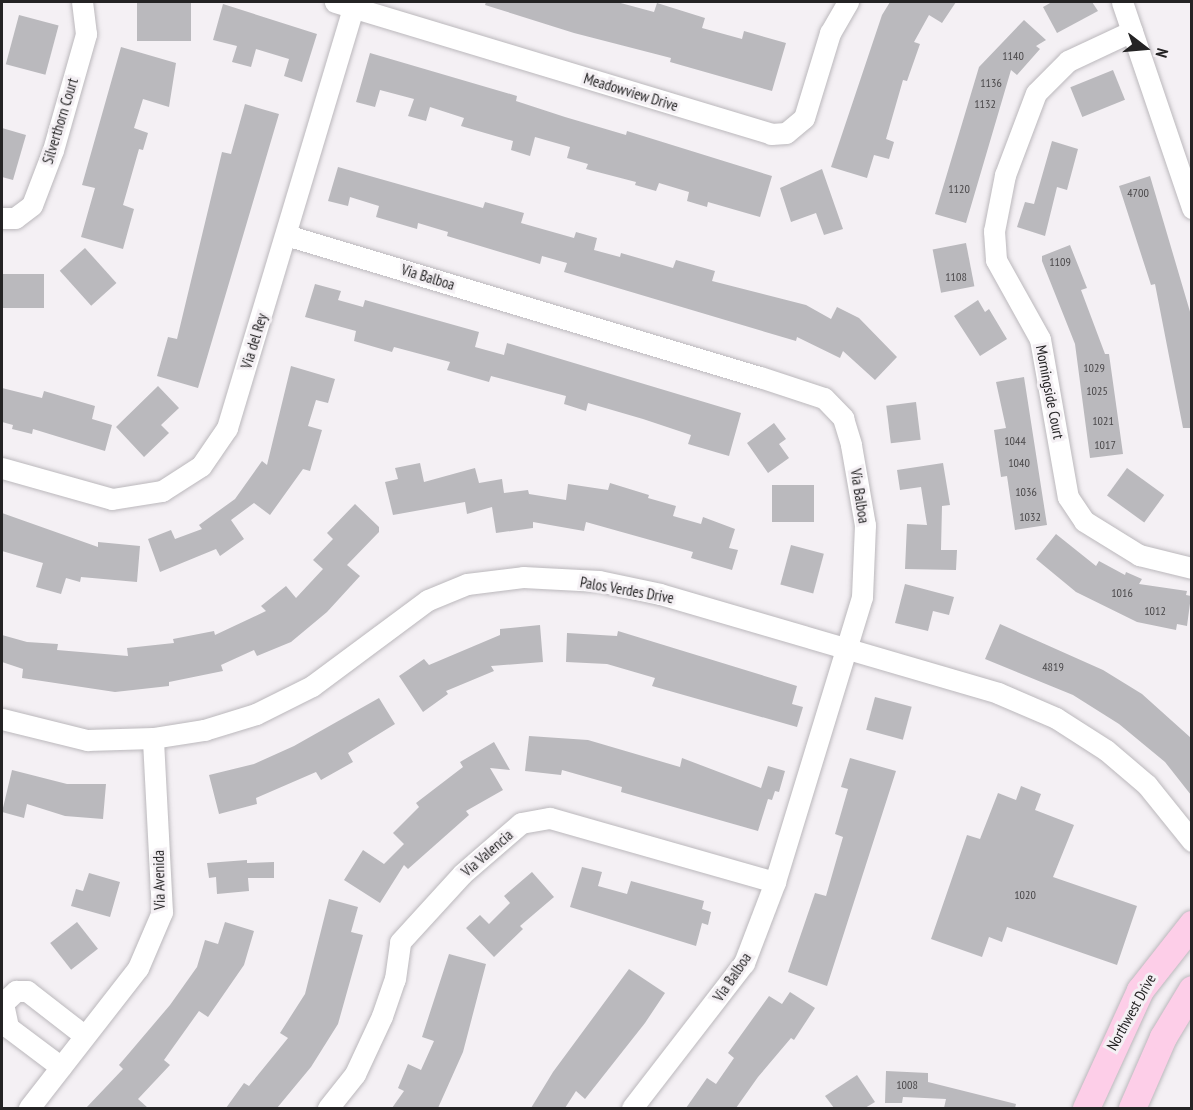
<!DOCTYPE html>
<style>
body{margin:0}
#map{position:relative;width:1193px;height:1110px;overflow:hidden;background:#f4f0f4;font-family:"PT Sans Narrow",sans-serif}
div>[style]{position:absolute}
.building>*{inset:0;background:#bab9bd;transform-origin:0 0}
.roads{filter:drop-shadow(0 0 2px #bbb8bc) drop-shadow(0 0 2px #bbb8bc)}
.minor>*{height:21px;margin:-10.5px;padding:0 10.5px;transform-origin:10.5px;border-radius:10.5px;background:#fff}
.major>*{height:27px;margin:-13.5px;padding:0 13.5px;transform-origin:13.5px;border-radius:13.5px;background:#fdcee8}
span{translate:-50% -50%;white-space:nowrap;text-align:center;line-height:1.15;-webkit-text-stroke:6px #f4f0f4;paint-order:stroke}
.number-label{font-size:12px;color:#4a484a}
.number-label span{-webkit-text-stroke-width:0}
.street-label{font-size:15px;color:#242324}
.frame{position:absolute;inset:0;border:3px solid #242324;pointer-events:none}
.north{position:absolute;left:1115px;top:18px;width:60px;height:60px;-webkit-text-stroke:4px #f4f0f4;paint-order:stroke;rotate:106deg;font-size:16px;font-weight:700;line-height:24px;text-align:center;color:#242324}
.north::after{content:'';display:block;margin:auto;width:21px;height:27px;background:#242324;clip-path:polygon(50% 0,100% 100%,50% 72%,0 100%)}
</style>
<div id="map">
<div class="building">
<i style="left:137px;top:2px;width:54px;height:39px"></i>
<i style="clip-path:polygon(486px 2px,617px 2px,654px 12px,657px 3px,705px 18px,702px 28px,742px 39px,744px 31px,786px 43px,772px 91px,670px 62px,671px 58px,574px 33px,485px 5px)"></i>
<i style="clip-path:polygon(890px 2px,956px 2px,942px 23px,929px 15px,914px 42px,920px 44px,907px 81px,903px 80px,886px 139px,894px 142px,889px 159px,874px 155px,867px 178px,831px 167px,882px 15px)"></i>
<i style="clip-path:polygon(1052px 2px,1092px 2px,1098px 11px,1057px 33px,1043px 7px)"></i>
<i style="clip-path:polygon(223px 4px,317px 34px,302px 82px,284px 76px,289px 59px,256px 49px,251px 67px,232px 62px,237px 46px,213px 40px)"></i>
<i style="left:19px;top:15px;width:41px;height:51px;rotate:15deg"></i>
<i style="clip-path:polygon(1024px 20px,1046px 40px,1036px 46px,1040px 49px,1017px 75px,1011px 70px,966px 223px,935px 214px,979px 67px)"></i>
<i style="clip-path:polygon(121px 47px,176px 63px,169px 107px,143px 99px,134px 128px,148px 133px,143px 150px,139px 149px,123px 205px,134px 209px,123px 249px,81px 237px,95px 188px,82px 185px)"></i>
<i style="clip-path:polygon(370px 53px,517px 96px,516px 101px,565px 117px,626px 135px,627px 131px,772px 176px,760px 217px,708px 202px,707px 207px,687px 201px,689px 192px,659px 183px,656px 191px,635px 185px,636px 182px,586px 169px,588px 164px,567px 158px,570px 147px,535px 137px,530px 156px,511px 150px,513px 141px,461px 126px,464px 118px,430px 107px,426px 121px,408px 116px,414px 99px,380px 90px,375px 107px,356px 102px)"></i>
<i style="left:1113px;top:70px;width:32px;height:46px;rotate:68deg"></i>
<i style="clip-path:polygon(245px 104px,279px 114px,198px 388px,157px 376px,168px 337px,177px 339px,222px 152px,231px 154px)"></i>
<i style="clip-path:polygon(2px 128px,26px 135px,13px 180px,2px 177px)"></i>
<i style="clip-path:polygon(1052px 141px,1078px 149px,1067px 190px,1057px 187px,1045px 236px,1017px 227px,1025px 202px,1034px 204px)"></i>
<i style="clip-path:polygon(338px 167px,483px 208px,485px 202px,524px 213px,521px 223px,574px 238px,576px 232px,597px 238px,594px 250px,620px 257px,621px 253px,673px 268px,676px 260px,715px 271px,712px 281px,806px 305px,831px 319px,837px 307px,859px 318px,897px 357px,875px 380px,843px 351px,840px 358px,797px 337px,796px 341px,564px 272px,567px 263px,542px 256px,540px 264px,447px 236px,448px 232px,418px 223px,417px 229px,376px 217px,379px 206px,350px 197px,348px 206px,328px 201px)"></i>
<i style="clip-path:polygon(822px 169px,843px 229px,824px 235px,816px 213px,791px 222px,780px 188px)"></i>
<i style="clip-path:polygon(1150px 176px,1191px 315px,1191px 428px,1183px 428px,1155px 284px,1151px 285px,1119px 186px)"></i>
<i style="left:966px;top:243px;width:44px;height:34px;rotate:79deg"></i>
<i style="clip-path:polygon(1070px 245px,1087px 288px,1081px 290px,1105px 354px,1109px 354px,1123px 454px,1090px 458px,1075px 344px,1042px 261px,1042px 256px)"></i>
<i style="left:85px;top:248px;width:47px;height:34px;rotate:48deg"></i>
<i style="left:2px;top:274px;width:42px;height:34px"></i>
<i style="clip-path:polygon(315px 284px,341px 291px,338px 300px,363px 307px,365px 300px,479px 332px,475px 347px,504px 355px,507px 343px,741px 413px,729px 456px,688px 444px,691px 435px,643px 419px,588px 403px,586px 411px,564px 404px,566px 396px,491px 376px,489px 382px,447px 370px,450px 362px,394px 347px,392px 352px,354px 341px,356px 331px,305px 317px)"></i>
<i style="clip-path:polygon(978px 300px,985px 312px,989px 309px,1007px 339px,980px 356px,954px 316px)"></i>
<i style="clip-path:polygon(291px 366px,335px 379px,328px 403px,316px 400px,308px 426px,322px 430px,310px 471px,303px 469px,270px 515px,254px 503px,231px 520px,244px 539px,220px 556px,216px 549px,160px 572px,148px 539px,171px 530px,175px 539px,202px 529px,199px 525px,235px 499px,262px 461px,267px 465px)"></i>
<i style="clip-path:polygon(1024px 377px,1047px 525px,1015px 530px,1007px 476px,1001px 477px,994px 430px,1006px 428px,996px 382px)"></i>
<i style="clip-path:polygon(158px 386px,179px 408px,161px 425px,169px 433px,144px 457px,116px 427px)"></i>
<i style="clip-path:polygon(2px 388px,42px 398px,44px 391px,95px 406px,92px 419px,112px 425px,105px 451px,33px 429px,32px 434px,12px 429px,13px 425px,2px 422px)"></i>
<i style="left:916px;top:402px;width:38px;height:30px;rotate:83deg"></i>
<i style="clip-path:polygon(774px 423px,786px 439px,779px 444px,789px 458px,768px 473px,747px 443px)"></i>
<i style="clip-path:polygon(420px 463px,424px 482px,475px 468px,479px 483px,502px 479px,504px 493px,528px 490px,529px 494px,566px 500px,568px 484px,608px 490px,610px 483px,649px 495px,648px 498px,676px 506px,673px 516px,701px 524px,703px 517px,735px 529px,729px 548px,738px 550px,732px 570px,691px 558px,693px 552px,586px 522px,584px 531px,533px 522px,533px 528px,496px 533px,492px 507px,467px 514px,465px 502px,393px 515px,385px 482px,398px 479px,395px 468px)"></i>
<i style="clip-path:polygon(943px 463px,950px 505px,942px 506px,941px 550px,957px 550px,956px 570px,905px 569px,907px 524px,927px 525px,921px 487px,900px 490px,897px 470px)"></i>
<i style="left:1127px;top:468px;width:46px;height:34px;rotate:36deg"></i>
<i style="left:814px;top:485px;width:37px;height:42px;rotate:90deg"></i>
<i style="clip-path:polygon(355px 504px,379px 527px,379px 532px,347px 565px,360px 576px,327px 612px,291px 642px,257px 656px,254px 650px,221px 665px,223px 671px,169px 682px,169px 686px,115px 692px,22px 678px,23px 669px,2px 662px,2px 635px,27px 642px,58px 644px,57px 650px,128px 656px,127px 648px,174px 643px,173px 639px,214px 631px,215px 635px,266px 611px,261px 606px,286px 586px,296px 598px,323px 569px,313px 560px,333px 539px,327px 533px)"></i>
<i style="clip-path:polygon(2px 513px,98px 547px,98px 542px,140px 546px,137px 582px,81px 577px,80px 582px,66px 578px,61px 594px,36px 587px,43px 563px,2px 551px)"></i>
<i style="clip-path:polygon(1056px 534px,1096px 566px,1099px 561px,1125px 575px,1126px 572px,1142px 579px,1139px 584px,1187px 591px,1186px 595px,1191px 596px,1187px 626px,1177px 624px,1176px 630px,1137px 622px,1076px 592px,1036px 559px)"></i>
<i style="left:791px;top:545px;width:34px;height:41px;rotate:15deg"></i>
<i style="clip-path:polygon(905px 584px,954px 597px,949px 615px,933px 611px,928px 631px,895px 623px)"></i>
<i style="clip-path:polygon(1000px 624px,1103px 670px,1142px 694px,1191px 738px,1191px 795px,1165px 762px,1119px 724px,1073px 695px,985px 659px)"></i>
<i style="clip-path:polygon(540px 625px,543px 662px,491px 666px,494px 671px,446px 691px,448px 694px,423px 712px,399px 676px,424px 659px,429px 665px,500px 635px,500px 629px)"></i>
<i style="clip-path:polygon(618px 631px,797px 686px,792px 704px,803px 707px,797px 727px,652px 686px,655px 678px,607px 664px,566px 662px,567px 633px,617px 636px)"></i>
<i style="left:875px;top:697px;width:38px;height:34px;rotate:15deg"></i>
<i style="clip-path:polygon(379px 698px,395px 724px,348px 753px,353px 762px,321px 780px,316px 772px,256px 798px,257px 804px,219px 814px,209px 775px,254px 764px,294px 746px)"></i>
<i style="clip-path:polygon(529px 736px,588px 740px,680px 767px,682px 758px,761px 788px,768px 766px,785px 771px,779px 792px,775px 791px,772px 800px,768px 799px,758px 831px,621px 792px,622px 787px,562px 770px,561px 775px,525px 771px)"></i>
<i style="clip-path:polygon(494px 742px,510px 770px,490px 768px,503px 790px,466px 811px,469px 815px,408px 869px,404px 865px,380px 903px,344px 880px,363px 850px,384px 864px,404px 844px,393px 833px,419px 807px,416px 803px,463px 767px,460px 762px)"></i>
<i style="clip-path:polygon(850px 758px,896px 771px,827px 986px,788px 972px,815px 893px,826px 896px,843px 837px,835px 834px,848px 789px,841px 787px)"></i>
<i style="clip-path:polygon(12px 770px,67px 784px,106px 784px,103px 819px,65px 816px,27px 804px,24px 818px,2px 812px)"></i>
<i style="clip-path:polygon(1021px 786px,1041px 794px,1035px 810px,1074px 825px,1053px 877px,1137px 906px,1117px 965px,1007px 927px,1002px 942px,989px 937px,982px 957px,931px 939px,967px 835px,980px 839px,998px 793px,1016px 800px)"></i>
<i style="clip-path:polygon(247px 860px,247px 863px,274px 862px,274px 878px,248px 878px,249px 891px,217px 894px,216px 877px,209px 878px,207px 863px)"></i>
<i style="clip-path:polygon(582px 867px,602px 872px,598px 886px,627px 894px,631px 881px,704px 901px,702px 909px,711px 912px,708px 925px,702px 923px,696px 946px,570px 907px)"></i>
<i style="clip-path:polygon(532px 872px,554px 897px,520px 926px,523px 929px,494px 957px,466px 928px,480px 915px,489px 924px,510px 903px,504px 896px)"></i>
<i style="clip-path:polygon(89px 873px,120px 882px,110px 917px,71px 906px,76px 889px,83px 891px)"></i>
<i style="clip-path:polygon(329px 899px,358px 907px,351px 932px,363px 935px,338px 1024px,311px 1067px,277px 1108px,226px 1108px,244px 1083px,249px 1086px,288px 1038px,280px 1033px,305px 994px)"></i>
<i style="left:77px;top:922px;width:34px;height:34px;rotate:52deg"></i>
<i style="clip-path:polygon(225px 922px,254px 931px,244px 965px,208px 1017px,199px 1011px,164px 1060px,170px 1065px,138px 1099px,148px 1108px,86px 1108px,123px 1069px,119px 1065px,170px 1005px,197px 967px,205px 940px,218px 944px)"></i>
<i style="clip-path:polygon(449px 954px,486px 964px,463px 1052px,438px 1108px,392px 1108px,404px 1091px,398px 1088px,408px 1064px,421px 1070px,434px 1041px,422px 1037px)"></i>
<i style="clip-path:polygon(629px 969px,665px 993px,645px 1023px,585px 1099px,576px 1091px,565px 1108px,531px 1108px,553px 1072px)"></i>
<i style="clip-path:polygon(790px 992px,815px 1008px,794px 1040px,791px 1038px,758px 1077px,736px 1108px,686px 1108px,707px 1078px,716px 1084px,734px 1058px,728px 1053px,769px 996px,782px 1004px)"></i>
<i style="clip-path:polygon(886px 1071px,928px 1073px,928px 1082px,1016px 1104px,1015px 1108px,944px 1108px,946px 1099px,903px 1097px,902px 1103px,885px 1103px)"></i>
<i style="clip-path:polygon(857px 1075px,875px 1102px,865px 1108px,834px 1108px,825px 1096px)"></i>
</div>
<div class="roads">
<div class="minor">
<i style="left:335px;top:2px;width:456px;rotate:16.8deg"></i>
<i style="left:771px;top:134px;width:15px;rotate:-4deg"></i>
<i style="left:786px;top:133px;width:23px;rotate:-40deg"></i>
<i style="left:804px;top:118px;width:89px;rotate:-73deg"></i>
<i style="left:830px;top:33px;width:36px;rotate:-60deg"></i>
<i style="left:1122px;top:2px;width:218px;rotate:71.2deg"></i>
<i style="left:1132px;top:31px;width:71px;rotate:154.9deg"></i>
<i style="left:1068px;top:61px;width:45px;rotate:135deg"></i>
<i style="left:1036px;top:93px;width:88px;rotate:110.7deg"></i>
<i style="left:1005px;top:175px;width:57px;rotate:101.1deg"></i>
<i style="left:994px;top:231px;width:29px;rotate:86deg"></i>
<i style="left:996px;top:260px;width:90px;rotate:60.9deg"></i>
<i style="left:1040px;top:339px;width:160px;rotate:80deg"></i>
<i style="left:1068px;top:497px;width:29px;rotate:56deg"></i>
<i style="left:1084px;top:521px;width:65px;rotate:31.7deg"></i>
<i style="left:1139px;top:555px;width:55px;rotate:13.8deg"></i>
<i style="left:2px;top:218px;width:13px"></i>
<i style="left:15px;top:218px;width:21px;rotate:-37deg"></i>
<i style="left:32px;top:205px;width:59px;rotate:-69.1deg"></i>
<i style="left:53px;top:150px;width:121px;rotate:-74.1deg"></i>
<i style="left:86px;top:34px;width:32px;rotate:-97deg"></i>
<i style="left:286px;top:235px;width:495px;rotate:16.7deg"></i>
<i style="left:760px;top:377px;width:67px;rotate:18.2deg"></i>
<i style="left:824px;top:398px;width:28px;rotate:46deg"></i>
<i style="left:843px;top:418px;width:28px;rotate:73deg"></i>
<i style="left:851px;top:445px;width:81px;rotate:80.1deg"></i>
<i style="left:865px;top:525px;width:72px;rotate:92.4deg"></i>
<i style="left:862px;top:597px;width:298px;rotate:107deg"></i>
<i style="left:775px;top:882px;width:87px;rotate:110.9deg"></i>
<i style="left:744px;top:963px;width:183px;rotate:127.7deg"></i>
<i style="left:2px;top:468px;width:114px;rotate:15.7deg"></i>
<i style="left:112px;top:499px;width:51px;rotate:-9.1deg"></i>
<i style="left:162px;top:491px;width:46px;rotate:-32.7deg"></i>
<i style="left:201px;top:466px;width:46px;rotate:-55.6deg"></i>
<i style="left:227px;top:428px;width:439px;rotate:-73.3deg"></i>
<i style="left:2px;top:719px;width:88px;rotate:13.9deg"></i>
<i style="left:87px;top:740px;width:66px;rotate:-1.7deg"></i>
<i style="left:153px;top:738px;width:52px;rotate:-8.9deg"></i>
<i style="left:204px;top:730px;width:54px;rotate:-17.1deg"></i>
<i style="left:256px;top:714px;width:63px;rotate:-26.6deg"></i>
<i style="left:312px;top:686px;width:144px;rotate:-36.6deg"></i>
<i style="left:428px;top:600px;width:42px;rotate:-22.3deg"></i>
<i style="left:467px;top:584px;width:56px;rotate:-7.1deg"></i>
<i style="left:523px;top:577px;width:76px;rotate:3deg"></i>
<i style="left:599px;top:581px;width:62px;rotate:12deg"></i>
<i style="left:660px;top:594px;width:352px;rotate:16.3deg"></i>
<i style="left:998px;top:693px;width:63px;rotate:23.3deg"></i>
<i style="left:1056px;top:718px;width:59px;rotate:32.6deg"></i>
<i style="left:1106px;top:750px;width:54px;rotate:40.5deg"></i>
<i style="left:1147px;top:785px;width:72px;rotate:51.2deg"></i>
<i style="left:61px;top:1067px;width:66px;rotate:-143deg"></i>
<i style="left:8px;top:1027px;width:25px;rotate:-102deg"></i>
<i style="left:3px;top:1003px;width:18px;rotate:-43deg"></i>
<i style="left:16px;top:991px;width:11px"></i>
<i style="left:27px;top:991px;width:73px;rotate:37.8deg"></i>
<i style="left:29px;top:1108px;width:177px;rotate:-52.1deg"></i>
<i style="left:138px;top:968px;width:61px;rotate:-66.8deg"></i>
<i style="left:162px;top:912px;width:174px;rotate:-93deg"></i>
<i style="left:328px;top:1108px;width:43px;rotate:-51.5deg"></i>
<i style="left:355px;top:1074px;width:64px;rotate:-65deg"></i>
<i style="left:382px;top:1016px;width:39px;rotate:-71deg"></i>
<i style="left:395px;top:979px;width:37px;rotate:-82deg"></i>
<i style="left:400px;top:942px;width:92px;rotate:-47.6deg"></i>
<i style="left:462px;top:874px;width:78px;rotate:-40.8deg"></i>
<i style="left:521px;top:823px;width:29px;rotate:-10deg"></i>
<i style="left:550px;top:818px;width:234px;rotate:15.9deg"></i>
</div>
<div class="major">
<i style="left:1086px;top:1108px;width:130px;rotate:-65.4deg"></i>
<i style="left:1140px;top:990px;width:84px;rotate:-51.8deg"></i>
<i style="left:1132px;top:1108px;width:77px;rotate:-66.4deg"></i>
<i style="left:1163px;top:1037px;width:56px;rotate:-58.9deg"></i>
</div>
</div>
<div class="number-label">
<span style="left:1013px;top:56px">1140</span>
<span style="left:991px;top:83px">1136</span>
<span style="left:985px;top:104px">1132</span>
<span style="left:959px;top:189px">1120</span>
<span style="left:1138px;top:193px">4700</span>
<span style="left:1060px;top:262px">1109</span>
<span style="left:956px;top:277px">1108</span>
<span style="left:1094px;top:368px">1029</span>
<span style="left:1097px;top:391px">1025</span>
<span style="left:1103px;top:421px">1021</span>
<span style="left:1015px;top:441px">1044</span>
<span style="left:1105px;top:445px">1017</span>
<span style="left:1019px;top:463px">1040</span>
<span style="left:1026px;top:492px">1036</span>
<span style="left:1030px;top:517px">1032</span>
<span style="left:1122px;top:593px">1016</span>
<span style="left:1155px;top:611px">1012</span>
<span style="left:1053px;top:667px">4819</span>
<span style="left:1025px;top:895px">1020</span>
<span style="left:907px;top:1085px">1008</span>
</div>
<div class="street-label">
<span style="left:631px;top:92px;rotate:17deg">Meadowview Drive</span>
<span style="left:60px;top:121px;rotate:-73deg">Silverthorn Court</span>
<span style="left:428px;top:277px;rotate:17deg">Via Balboa</span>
<span style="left:254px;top:341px;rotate:-73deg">Via del Rey</span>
<span style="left:1050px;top:392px;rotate:79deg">Morningside Court</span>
<span style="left:860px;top:496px;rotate:81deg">Via Balboa</span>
<span style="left:627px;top:590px;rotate:10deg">Palos Verdes Drive</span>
<span style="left:487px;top:853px;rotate:-41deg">Via Valencia</span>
<span style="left:159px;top:880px;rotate:-91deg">Via Avenida</span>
<span style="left:732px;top:977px;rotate:-56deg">Via Balboa</span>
<span style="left:1131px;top:1012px;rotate:-61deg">Northwest Drive</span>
</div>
<div class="frame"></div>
<div class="north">N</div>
</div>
